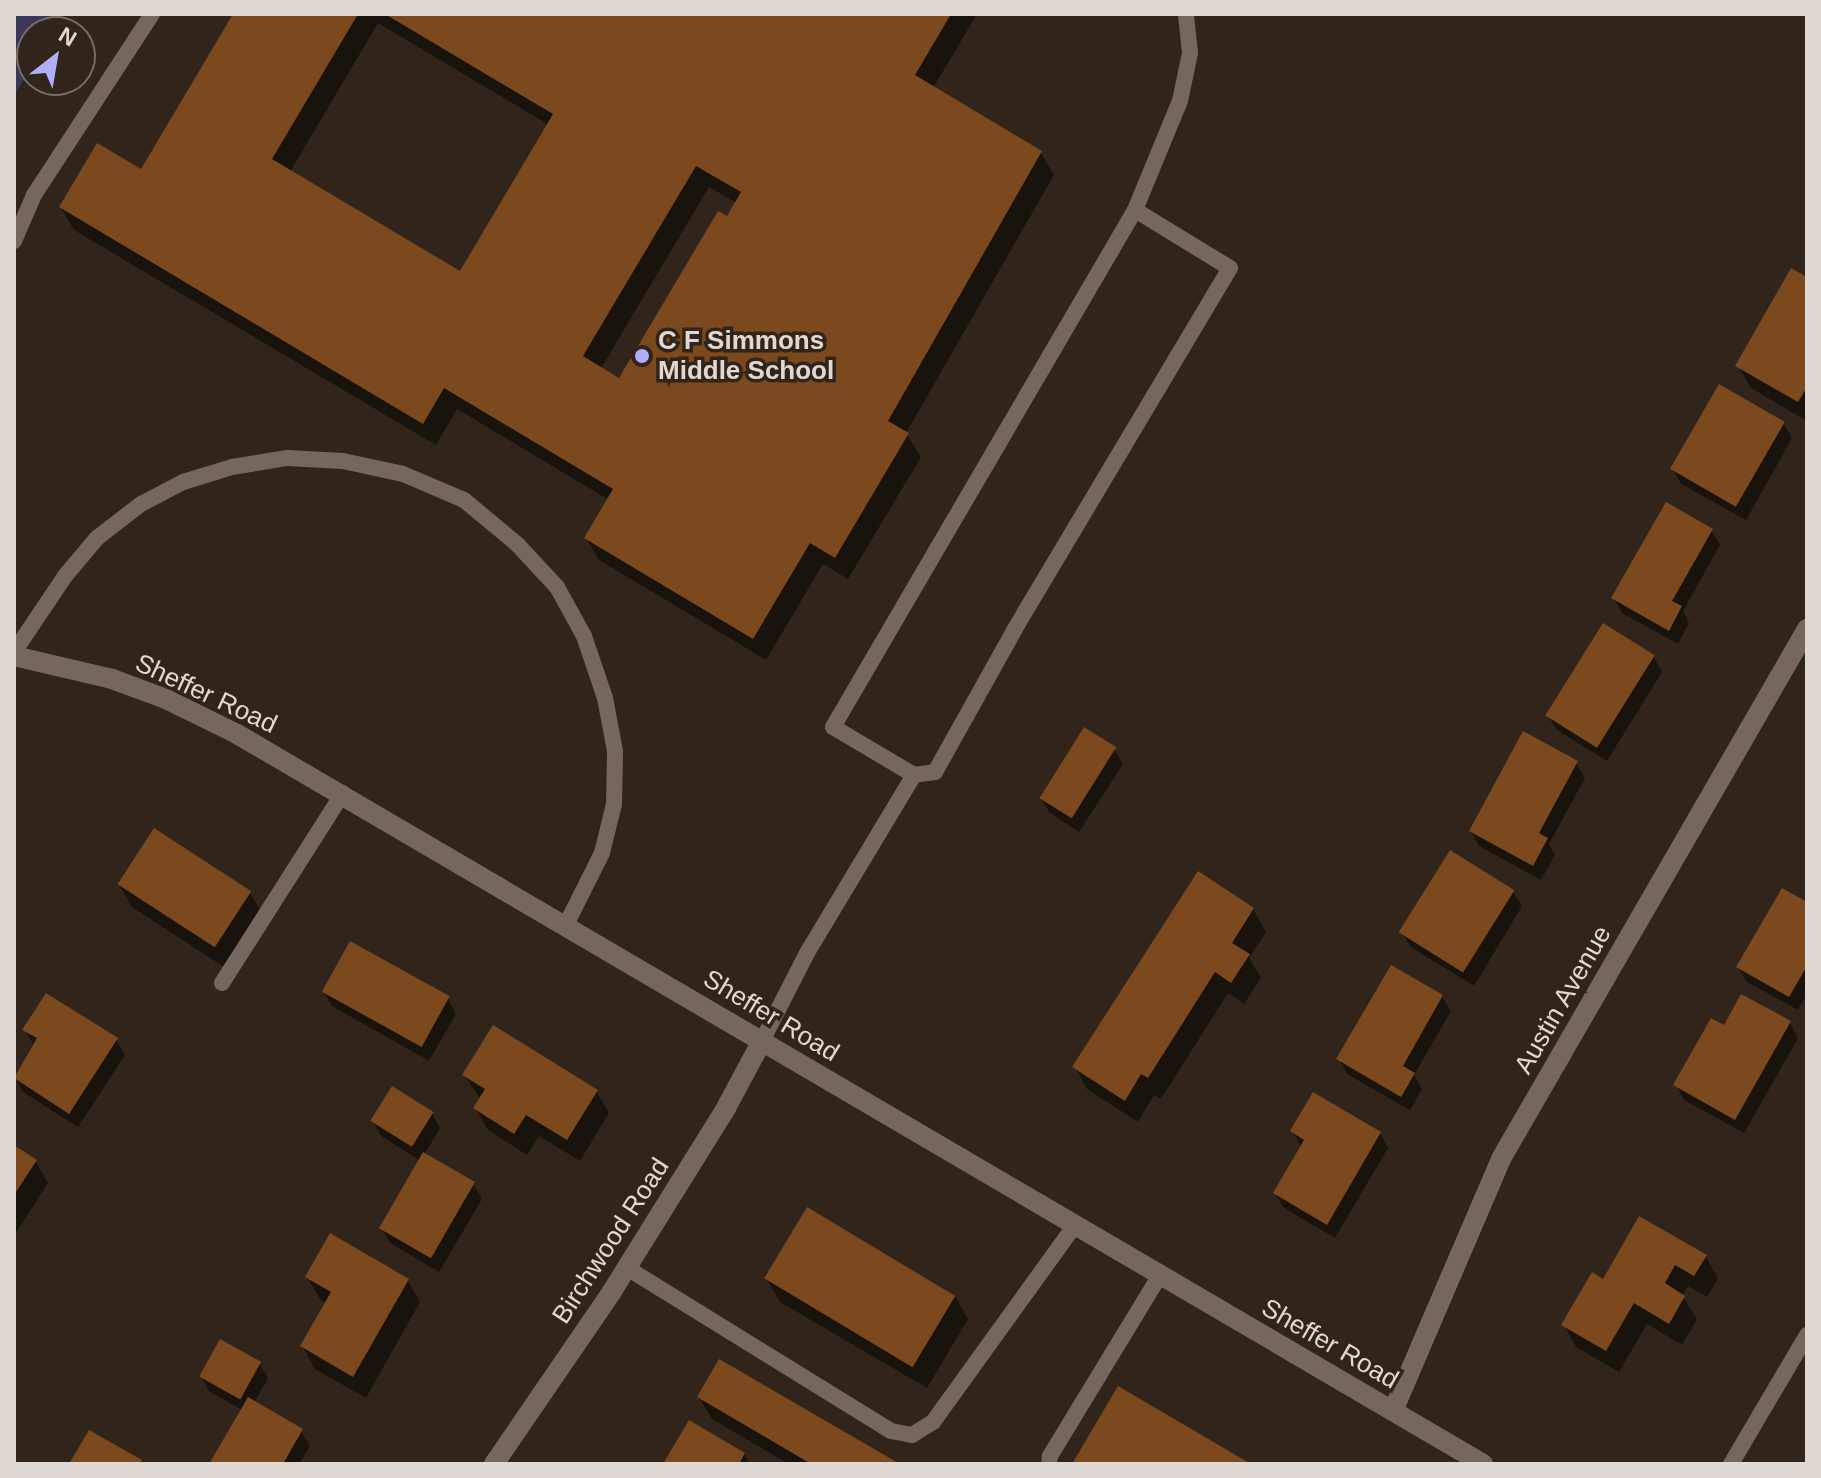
<!DOCTYPE html>
<style>
body{margin:0}
#map{position:relative;width:1821px;height:1478px;overflow:hidden;background:#30241b;font-family:Helvetica,sans-serif}
div>[style]{position:absolute}
.green>*{inset:0;background:#39385b}
.shadow>*{inset:0;background:#0007}
.building>*{inset:0;background:#7c491e;transform-origin:0 0}
.lane>*{height:16px;margin:-8px;padding:0 8px;transform-origin:8px;border-radius:8px;background:#75675d}
.street>*{height:20px;margin:-10px;padding:0 10px;transform-origin:10px;border-radius:10px;background:#75675d}
.secondary>*{height:20px;margin:-10px;padding:0 10px;transform-origin:10px;border-radius:10px;background:#75675d}
.dots>*{width:22px;height:22px;translate:-50% -50%;box-sizing:border-box;border:4px solid #30241b;border-radius:50%}
span{translate:-50% -50%;white-space:nowrap;text-align:center;line-height:1.15;-webkit-text-stroke:7px #30241b;paint-order:stroke}
.poi-label{font-size:26px;color:#e0d8d3;font-weight:700}
.left{translate:0 -50%;text-align:left}
.street-label{font-size:26px;color:#e0d8d3}
.frame{position:absolute;inset:0;border:16px solid #e0d8d3;pointer-events:none}
.north{position:absolute;left:16px;top:16px;width:80px;height:80px;box-sizing:border-box;background:#30241b;border:2px solid #766c65;border-radius:50%;rotate:31deg;font-size:22px;font-weight:700;line-height:32px;text-align:center;color:#e0d8d3}
.north::after{content:'';display:block;margin:auto;width:28px;height:36px;background:#aeaefa;clip-path:polygon(50% 0,100% 100%,50% 72%,0 100%)}
</style>
<div id="map">
<div class="green">
<i style="clip-path:polygon(14px 14px,62px 14px,51px 32px,32px 32px,32px 65px,14px 96px)"></i>
</div>
<div class="shadow">
<i style="clip-path:polygon(evenodd,235px 14px,977px 14px,933px 88px,1041px 153px,1054px 175px,906px 433px,921px 457px,848px 579px,823px 564px,766px 660px,599px 560px,586px 538px,609px 500px,457px 409px,436px 445px,74px 230px,61px 208px,141px 172px,235px 14px,378px 23px,549px 125px,461px 273px,290px 172px,378px 23px,235px 14px,709px 187px,737px 203px,620px 381px,600px 370px,709px 187px)"></i>
<i style="clip-path:polygon(1807px 280px,1807px 421px,1751px 388px,1738px 366px)"></i>
<i style="clip-path:polygon(1783px 423px,1792px 438px,1746px 520px,1681px 484px,1673px 469px)"></i>
<i style="clip-path:polygon(1711px 530px,1720px 545px,1683px 611px,1689px 623px,1678px 644px,1622px 613px,1614px 598px)"></i>
<i style="clip-path:polygon(1654px 657px,1662px 672px,1607px 761px,1557px 730px,1548px 716px)"></i>
<i style="clip-path:polygon(1114px 749px,1123px 764px,1079px 832px,1049px 812px,1041px 798px)"></i>
<i style="clip-path:polygon(1576px 763px,1585px 778px,1549px 844px,1555px 855px,1541px 880px,1479px 846px,1471px 831px)"></i>
<i style="clip-path:polygon(119px 885px,250px 893px,263px 915px,227px 969px,132px 907px)"></i>
<i style="clip-path:polygon(1513px 892px,1522px 906px,1474px 986px,1411px 947px,1402px 933px)"></i>
<i style="clip-path:polygon(1807px 904px,1807px 994px,1798px 1010px,1747px 982px,1738px 967px)"></i>
<i style="clip-path:polygon(1253px 909px,1266px 932px,1249px 958px,1261px 978px,1244px 1004px,1228px 993px,1161px 1099px,1154px 1095px,1138px 1122px,1087px 1089px,1075px 1067px)"></i>
<i style="clip-path:polygon(323px 991px,448px 999px,456px 1014px,429px 1061px,332px 1006px)"></i>
<i style="clip-path:polygon(1442px 996px,1451px 1011px,1414px 1075px,1422px 1089px,1410px 1110px,1347px 1074px,1339px 1059px)"></i>
<i style="clip-path:polygon(1790px 1023px,1798px 1038px,1744px 1133px,1684px 1100px,1676px 1085px,1725px 1027px)"></i>
<i style="clip-path:polygon(25px 1030px,116px 1040px,125px 1055px,78px 1127px,23px 1092px,15px 1077px,33px 1044px)"></i>
<i style="clip-path:polygon(464px 1075px,596px 1091px,609px 1113px,580px 1161px,539px 1136px,527px 1155px,488px 1130px,475px 1108px,481px 1100px)"></i>
<i style="clip-path:polygon(432px 1113px,440px 1128px,424px 1155px,473px 1184px,482px 1199px,439px 1272px,390px 1243px,381px 1228px,421px 1161px,381px 1136px,373px 1121px)"></i>
<i style="clip-path:polygon(1292px 1131px,1380px 1133px,1388px 1148px,1335px 1238px,1284px 1208px,1275px 1193px,1301px 1146px)"></i>
<i style="clip-path:polygon(14px 1147px,35px 1161px,48px 1183px,14px 1236px)"></i>
<i style="clip-path:polygon(1705px 1256px,1718px 1278px,1707px 1297px,1688px 1286px,1682px 1296px,1697px 1319px,1682px 1345px,1647px 1324px,1619px 1372px,1576px 1347px,1564px 1325px,1604px 1282px)"></i>
<i style="clip-path:polygon(307px 1277px,407px 1280px,420px 1302px,366px 1398px,315px 1369px,302px 1346px,326px 1303px,320px 1299px)"></i>
<i style="clip-path:polygon(767px 1279px,955px 1296px,968px 1319px,927px 1388px,780px 1302px)"></i>
<i style="clip-path:polygon(259px 1363px,268px 1378px,254px 1403px,301px 1431px,310px 1446px,299px 1464px,212px 1464px,242px 1410px,209px 1391px,201px 1376px)"></i>
<i style="clip-path:polygon(699px 1397px,896px 1464px,789px 1464px,712px 1419px)"></i>
<i style="clip-path:polygon(744px 1454px,750px 1464px,666px 1464px)"></i>
</div>
<div class="building">
<i style="clip-path:polygon(evenodd,233px 14px,358px 14px,272px 159px,460px 271px,553px 114px,385px 14px,951px 14px,915px 75px,1042px 151px,888px 421px,909px 433px,835px 558px,810px 543px,753px 639px,584px 538px,613px 489px,444px 388px,423px 424px,59px 207px,97px 143px,141px 169px,233px 14px,696px 166px,741px 192px,727px 216px,718px 211px,619px 378px,583px 356px,696px 166px)"></i>
<i style="clip-path:polygon(1791px 268px,1807px 277px,1807px 387px,1798px 402px,1735px 366px)"></i>
<i style="left:1719px;top:384px;width:76px;height:98px;rotate:30deg"></i>
<i style="clip-path:polygon(1666px 502px,1713px 529px,1672px 601px,1682px 606px,1669px 631px,1611px 598px)"></i>
<i style="left:1603px;top:623px;width:61px;height:109px;rotate:32deg"></i>
<i style="left:1084px;top:727px;width:38px;height:84px;rotate:32deg"></i>
<i style="clip-path:polygon(1523px 731px,1578px 761px,1539px 833px,1548px 838px,1533px 866px,1469px 831px)"></i>
<i style="left:154px;top:828px;width:116px;height:67px;rotate:33deg"></i>
<i style="left:1450px;top:850px;width:76px;height:97px;rotate:32deg"></i>
<i style="clip-path:polygon(1198px 871px,1254px 908px,1232px 943px,1250px 954px,1231px 983px,1215px 972px,1148px 1078px,1141px 1074px,1125px 1101px,1072px 1067px)"></i>
<i style="clip-path:polygon(1782px 888px,1807px 902px,1807px 966px,1789px 997px,1736px 967px)"></i>
<i style="left:350px;top:941px;width:114px;height:58px;rotate:29deg"></i>
<i style="clip-path:polygon(1391px 965px,1443px 995px,1403px 1066px,1415px 1073px,1401px 1097px,1336px 1059px)"></i>
<i style="clip-path:polygon(46px 993px,118px 1038px,69px 1114px,14px 1078px,37px 1038px,22px 1030px)"></i>
<i style="clip-path:polygon(1741px 994px,1791px 1021px,1735px 1120px,1673px 1085px,1711px 1018px,1724px 1025px)"></i>
<i style="clip-path:polygon(493px 1025px,598px 1090px,567px 1140px,526px 1115px,514px 1134px,473px 1108px,485px 1089px,462px 1075px)"></i>
<i style="left:392px;top:1086px;width:49px;height:41px;rotate:32deg"></i>
<i style="clip-path:polygon(1313px 1092px,1381px 1132px,1327px 1225px,1273px 1193px,1304px 1140px,1290px 1131px)"></i>
<i style="clip-path:polygon(14px 1145px,37px 1160px,14px 1195px)"></i>
<i style="left:423px;top:1152px;width:60px;height:88px;rotate:30deg"></i>
<i style="left:807px;top:1207px;width:173px;height:83px;rotate:31deg"></i>
<i style="clip-path:polygon(1639px 1216px,1707px 1255px,1694px 1276px,1675px 1265px,1665px 1283px,1685px 1296px,1669px 1324px,1634px 1303px,1606px 1351px,1561px 1325px,1592px 1272px,1603px 1279px)"></i>
<i style="clip-path:polygon(330px 1233px,409px 1279px,353px 1377px,300px 1346px,331px 1292px,305px 1277px)"></i>
<i style="left:220px;top:1339px;width:47px;height:43px;rotate:29deg"></i>
<i style="clip-path:polygon(719px 1359px,900px 1464px,811px 1464px,784px 1448px,697px 1397px)"></i>
<i style="clip-path:polygon(1118px 1386px,1251px 1464px,1072px 1464px)"></i>
<i style="clip-path:polygon(248px 1397px,303px 1429px,283px 1464px,209px 1464px)"></i>
<i style="clip-path:polygon(689px 1420px,745px 1453px,739px 1464px,663px 1464px)"></i>
<i style="clip-path:polygon(89px 1430px,142px 1460px,140px 1464px,69px 1464px)"></i>
</div>
<div class="lane">
<i style="left:1135px;top:210px;width:111px;rotate:31.4deg"></i>
<i style="left:1230px;top:268px;width:420px;rotate:120.8deg"></i>
<i style="left:1015px;top:629px;width:164px;rotate:119.2deg"></i>
<i style="left:935px;top:772px;width:21px;rotate:172deg"></i>
<i style="left:914px;top:775px;width:94px;rotate:-149.3deg"></i>
<i style="left:833px;top:727px;width:599px;rotate:-59.71deg"></i>
<i style="left:1135px;top:210px;width:118px;rotate:-67.6deg"></i>
<i style="left:1180px;top:101px;width:49px;rotate:-78.2deg"></i>
<i style="left:1190px;top:53px;width:39px;rotate:-96deg"></i>
<i style="left:14px;top:241px;width:50px;rotate:-66.5deg"></i>
<i style="left:34px;top:195px;width:216px;rotate:-56.9deg"></i>
<i style="left:14px;top:652px;width:92px;rotate:-56.1deg"></i>
<i style="left:65px;top:576px;width:50px;rotate:-49.9deg"></i>
<i style="left:97px;top:538px;width:56px;rotate:-37.7deg"></i>
<i style="left:141px;top:504px;width:47px;rotate:-27.6deg"></i>
<i style="left:183px;top:482px;width:51px;rotate:-17deg"></i>
<i style="left:232px;top:467px;width:56px;rotate:-9.3deg"></i>
<i style="left:287px;top:458px;width:56px;rotate:3.1deg"></i>
<i style="left:343px;top:461px;width:61px;rotate:12.2deg"></i>
<i style="left:403px;top:474px;width:66px;rotate:23.1deg"></i>
<i style="left:464px;top:500px;width:69px;rotate:39.7deg"></i>
<i style="left:517px;top:544px;width:59px;rotate:47.1deg"></i>
<i style="left:557px;top:587px;width:56px;rotate:61.1deg"></i>
<i style="left:584px;top:636px;width:65px;rotate:71.3deg"></i>
<i style="left:605px;top:698px;width:54px;rotate:79.3deg"></i>
<i style="left:615px;top:751px;width:53px;rotate:91.1deg"></i>
<i style="left:614px;top:804px;width:50px;rotate:103.8deg"></i>
<i style="left:602px;top:853px;width:80px;rotate:116.6deg"></i>
<i style="left:222px;top:983px;width:225px;rotate:-57.5deg"></i>
<i style="left:762px;top:1041px;width:99px;rotate:-62.9deg"></i>
<i style="left:807px;top:953px;width:208px;rotate:-59deg"></i>
<i style="left:627px;top:1268px;width:310px;rotate:31.7deg"></i>
<i style="left:891px;top:1431px;width:21px;rotate:11deg"></i>
<i style="left:912px;top:1435px;width:25px;rotate:-32deg"></i>
<i style="left:933px;top:1422px;width:243px;rotate:-54.2deg"></i>
<i style="left:1049px;top:1464px;width:8px;rotate:-83deg"></i>
<i style="left:1050px;top:1456px;width:212px;rotate:-58.7deg"></i>
<i style="left:1731px;top:1464px;width:150px;rotate:-59.5deg"></i>
</div>
<div class="street">
<i style="left:1393px;top:1411px;width:276px;rotate:-66.8deg"></i>
<i style="left:1502px;top:1157px;width:610px;rotate:-59.99deg"></i>
<i style="left:494px;top:1464px;width:207px;rotate:-55.6deg"></i>
<i style="left:611px;top:1293px;width:218px;rotate:-58.1deg"></i>
<i style="left:726px;top:1108px;width:76px;rotate:-61.8deg"></i>
</div>
<div class="secondary">
<i style="left:14px;top:656px;width:101px;rotate:13.2deg"></i>
<i style="left:112px;top:679px;width:58px;rotate:20.3deg"></i>
<i style="left:166px;top:699px;width:79px;rotate:26.2deg"></i>
<i style="left:237px;top:734px;width:1444px;rotate:30.36deg"></i>
</div>
<div class="dots">
<i style="left:642px;top:356px;background:#aeaefa"></i>
</div>
<div class="poi-label">
<span class="left" style="left:658px;top:356px">C F Simmons<br>Middle School</span>
</div>
<div class="street-label">
<span style="left:206px;top:694px;rotate:25deg">Sheffer Road</span>
<span style="left:1563px;top:1000px;rotate:-60deg">Austin Avenue</span>
<span style="left:771px;top:1016px;rotate:31deg">Sheffer Road</span>
<span style="left:611px;top:1241px;rotate:-57deg">Birchwood Road</span>
<span style="left:1330px;top:1344px;rotate:30deg">Sheffer Road</span>
</div>
<div class="frame"></div>
<div class="north">N</div>
</div>
